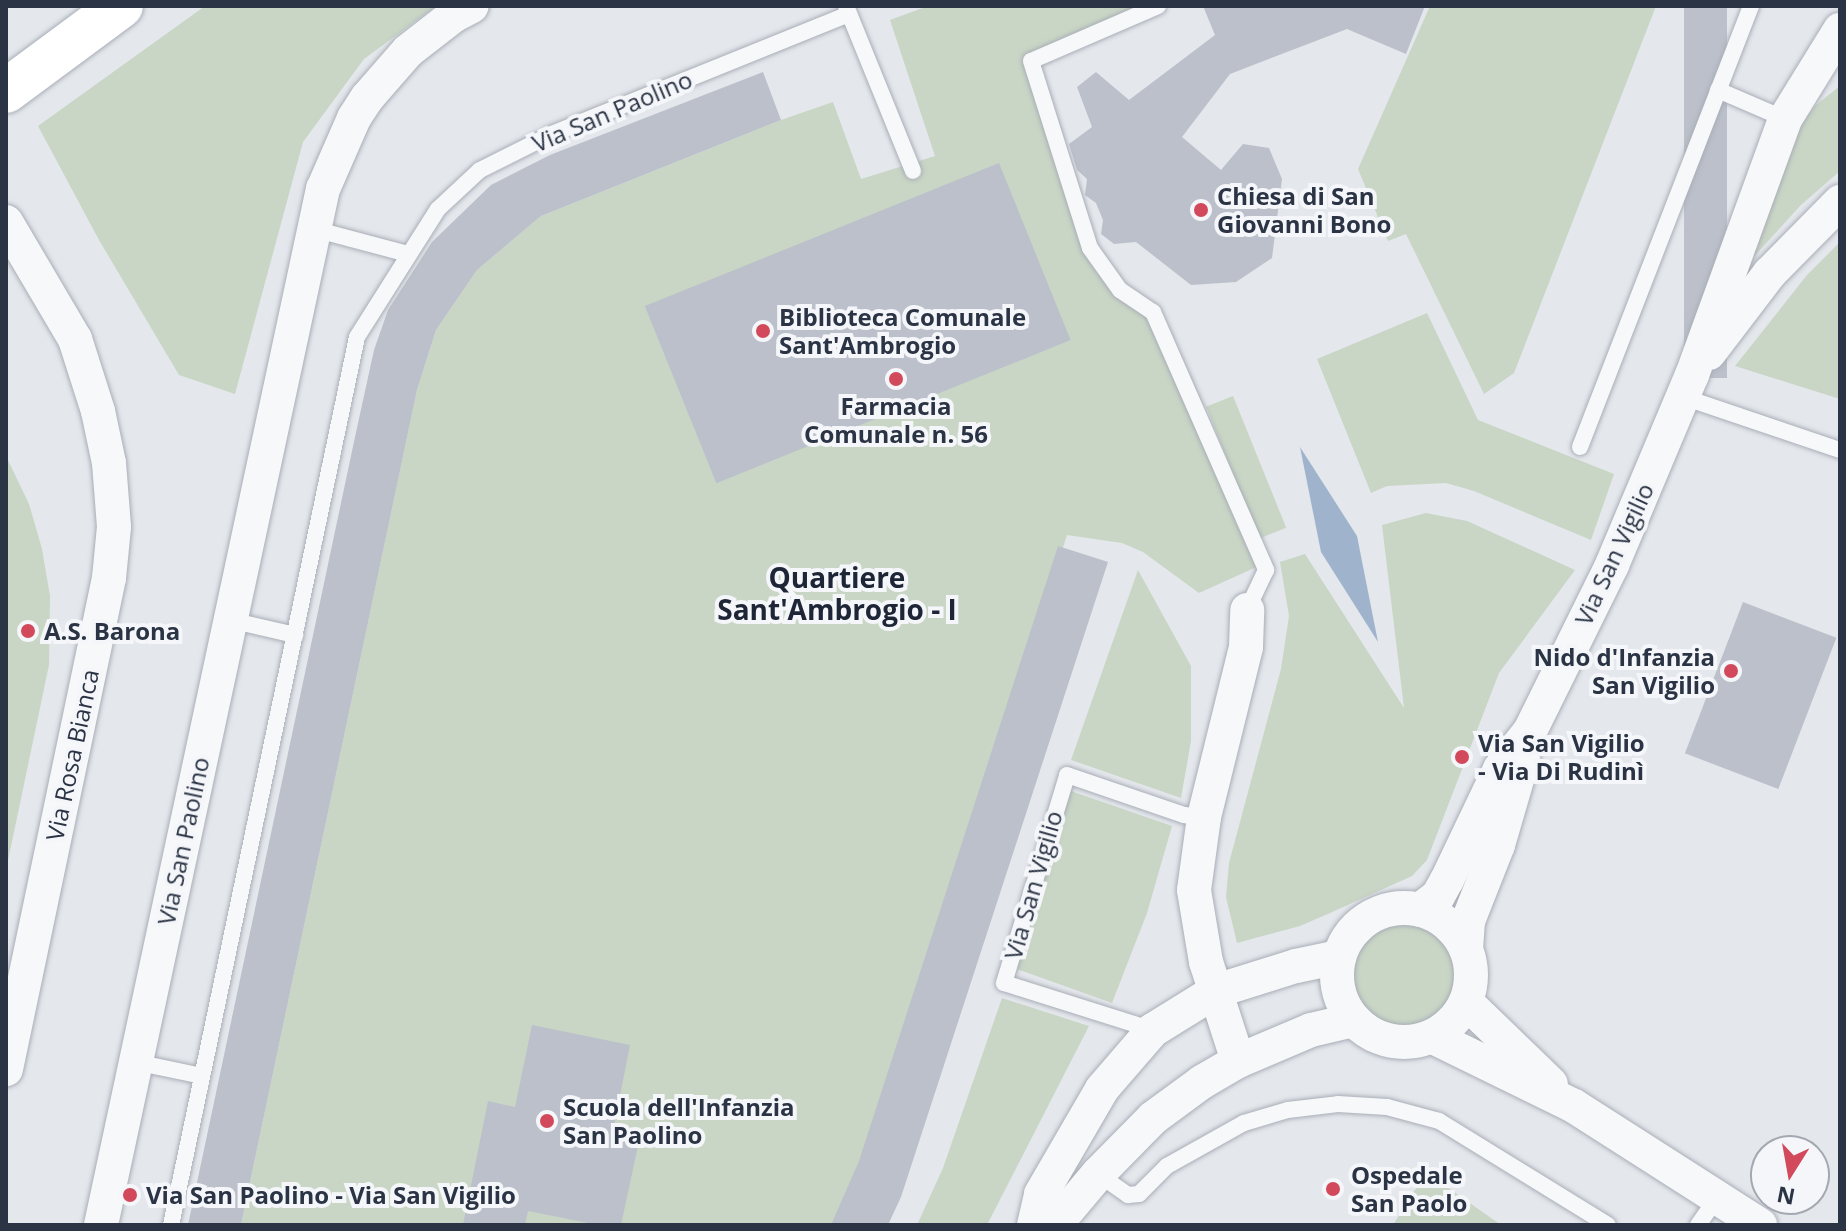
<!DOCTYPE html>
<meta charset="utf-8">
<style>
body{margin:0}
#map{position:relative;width:1846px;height:1231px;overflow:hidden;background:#e4e7ec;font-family:"Open Sans",sans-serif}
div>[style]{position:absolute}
.green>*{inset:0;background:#c9d6c5;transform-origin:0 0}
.round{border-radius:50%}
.water>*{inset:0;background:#9fb4cc}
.building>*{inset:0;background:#bbc0ca;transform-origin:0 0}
.roads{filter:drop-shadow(0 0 2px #a9aeb7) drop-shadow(0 0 2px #a9aeb7)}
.lane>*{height:16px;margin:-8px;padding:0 8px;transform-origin:8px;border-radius:8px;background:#f7f8fa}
.street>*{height:34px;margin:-17px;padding:0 17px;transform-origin:17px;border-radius:17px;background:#f7f8fa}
.street>.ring{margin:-17px;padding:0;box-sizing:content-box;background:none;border:34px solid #f7f8fa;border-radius:50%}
.highway>*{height:44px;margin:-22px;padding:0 22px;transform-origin:22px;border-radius:22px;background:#fff}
.dots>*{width:22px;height:22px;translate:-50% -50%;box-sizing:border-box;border:4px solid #f4f6f9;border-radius:50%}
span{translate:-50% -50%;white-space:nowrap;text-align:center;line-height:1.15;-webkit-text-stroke:8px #f4f6f9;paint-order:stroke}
.street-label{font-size:24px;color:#2b3445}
.poi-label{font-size:24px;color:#2b3445;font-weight:700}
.left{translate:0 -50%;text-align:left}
.right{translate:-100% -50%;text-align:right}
.quarter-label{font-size:28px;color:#1d2536;font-weight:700}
.frame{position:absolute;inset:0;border:8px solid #2b3445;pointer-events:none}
.north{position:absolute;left:1750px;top:1135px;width:80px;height:80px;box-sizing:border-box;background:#f4f6f9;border:2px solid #a4a8b1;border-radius:50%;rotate:191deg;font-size:22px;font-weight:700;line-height:32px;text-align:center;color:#2b3445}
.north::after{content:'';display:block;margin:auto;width:28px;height:36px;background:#d1495b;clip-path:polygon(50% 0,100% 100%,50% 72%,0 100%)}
</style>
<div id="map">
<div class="green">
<i style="clip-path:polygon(205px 6px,436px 6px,364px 59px,303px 142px,235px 394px,179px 375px,99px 240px,38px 126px)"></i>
<i style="clip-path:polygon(928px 6px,1161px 6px,1031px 60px,1090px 248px,1120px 290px,1153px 312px,1263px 564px,1199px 593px,1143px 552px,1122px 543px,1067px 535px,864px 1163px,834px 1225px,241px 1225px,417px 390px,436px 330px,477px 270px,541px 216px,781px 120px,833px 102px,861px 179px,935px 156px,890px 20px)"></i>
<i style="clip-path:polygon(1430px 6px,1656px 6px,1514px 373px,1484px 394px,1406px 234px,1388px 241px,1358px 169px)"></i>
<i style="clip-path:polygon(1840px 86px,1840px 171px,1801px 205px,1749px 262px,1790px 139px,1816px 105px)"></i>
<i style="clip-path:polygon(1840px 242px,1840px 399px,1735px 366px,1807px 275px)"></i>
<i style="clip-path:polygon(1427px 313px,1478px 420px,1614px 474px,1591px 540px,1474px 491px,1446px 483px,1387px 486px,1371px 493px,1317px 359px)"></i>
<i style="left:1233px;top:396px;width:142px;height:29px;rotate:68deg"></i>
<i style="clip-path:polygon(6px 456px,29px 504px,42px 549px,50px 596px,49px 665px,6px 870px)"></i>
<i style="clip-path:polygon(1426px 513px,1467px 521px,1575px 570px,1499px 673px,1427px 860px,1412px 876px,1330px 913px,1300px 926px,1237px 943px,1226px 897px,1229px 863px,1281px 669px,1289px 616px,1280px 562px,1305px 554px,1404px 708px,1382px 525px)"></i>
<i style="clip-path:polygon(1138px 570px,1191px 666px,1191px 741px,1181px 798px,1071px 760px)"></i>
<i style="clip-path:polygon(1062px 788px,1172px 826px,1147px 913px,1112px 1003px,1011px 967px)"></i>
<i class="round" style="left:1350px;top:921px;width:110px;height:110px"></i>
<i style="clip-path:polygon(1002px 998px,1089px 1026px,987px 1225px,917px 1225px,943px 1168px)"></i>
<i style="clip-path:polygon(1426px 1172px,1501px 1225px,1393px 1225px)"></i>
</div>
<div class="water">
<i style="clip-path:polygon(1300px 447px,1357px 536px,1378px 642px,1321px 552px)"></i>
</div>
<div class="building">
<i style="clip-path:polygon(1203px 6px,1425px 6px,1406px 54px,1347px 29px,1230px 74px,1182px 137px,1221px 170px,1243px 144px,1269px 148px,1282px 179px,1272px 258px,1236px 282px,1191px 285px,1136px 242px,1114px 244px,1101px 234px,1103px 220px,1096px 203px,1085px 195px,1087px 179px,1077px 170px,1069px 144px,1092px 127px,1077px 87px,1096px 72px,1129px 100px,1215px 35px)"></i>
<i style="left:1684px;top:6px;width:43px;height:372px"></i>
<i style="clip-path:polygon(763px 72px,781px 120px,541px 216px,477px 270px,436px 330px,417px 390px,241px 1225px,188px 1225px,355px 437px,374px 350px,388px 310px,432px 242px,491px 185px,550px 155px)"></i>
<i style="left:999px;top:163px;width:191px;height:382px;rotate:68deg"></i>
<i style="clip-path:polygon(1058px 546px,1108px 562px,901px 1197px,888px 1225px,831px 1225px,859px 1161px)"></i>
<i style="left:1743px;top:602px;width:100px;height:162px;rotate:21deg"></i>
<i style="clip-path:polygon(532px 1025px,630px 1045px,614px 1126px,641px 1132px,621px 1225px,598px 1225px,528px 1211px,525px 1225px,463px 1225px,488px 1101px,515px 1107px)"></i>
</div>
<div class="roads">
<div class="lane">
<i style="left:846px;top:6px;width:178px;rotate:67.9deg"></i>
<i style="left:1158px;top:6px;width:138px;rotate:156.6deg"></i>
<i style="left:1031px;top:61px;width:196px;rotate:72.5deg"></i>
<i style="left:1090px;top:248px;width:52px;rotate:54.5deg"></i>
<i style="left:1120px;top:290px;width:40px;rotate:34deg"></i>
<i style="left:1153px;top:312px;width:282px;rotate:66.3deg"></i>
<i style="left:1266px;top:570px;width:44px;rotate:115.4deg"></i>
<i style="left:1718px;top:90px;width:73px;rotate:23.4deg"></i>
<i style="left:314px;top:229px;width:97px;rotate:14.9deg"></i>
<i style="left:1683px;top:397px;width:166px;rotate:18.7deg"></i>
<i style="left:1580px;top:447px;width:473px;rotate:-68.8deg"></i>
<i style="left:230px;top:620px;width:67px;rotate:13deg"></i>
<i style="left:1153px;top:1030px;width:156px;rotate:-162.5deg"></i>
<i style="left:1004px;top:983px;width:217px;rotate:-73.1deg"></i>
<i style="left:1067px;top:775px;width:124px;rotate:18.9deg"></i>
<i style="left:1184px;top:815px;width:20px;rotate:6deg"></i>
<i style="left:135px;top:1062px;width:68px;rotate:11.8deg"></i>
<i style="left:1098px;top:1174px;width:37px;rotate:35deg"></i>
<i style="left:1128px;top:1195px;width:11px;rotate:-5deg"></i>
<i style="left:1139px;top:1194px;width:40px;rotate:-45deg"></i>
<i style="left:1167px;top:1166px;width:88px;rotate:-29.2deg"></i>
<i style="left:1244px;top:1123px;width:46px;rotate:-16.5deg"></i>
<i style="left:1288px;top:1110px;width:50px;rotate:-6.8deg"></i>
<i style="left:1338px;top:1104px;width:49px;rotate:3.5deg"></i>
<i style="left:1387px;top:1107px;width:54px;rotate:15.1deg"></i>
<i style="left:1439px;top:1121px;width:198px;rotate:31.6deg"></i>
<i style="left:171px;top:1225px;width:907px;rotate:-78.17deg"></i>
<i style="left:357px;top:337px;width:151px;rotate:-57.7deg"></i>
<i style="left:438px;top:209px;width:57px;rotate:-42.9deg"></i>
<i style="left:480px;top:170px;width:80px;rotate:-26.6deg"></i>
<i style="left:552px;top:134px;width:320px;rotate:-22deg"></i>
<i style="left:1698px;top:1225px;width:33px;rotate:-55deg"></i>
</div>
<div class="street">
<i style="left:6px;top:222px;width:136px;rotate:59.5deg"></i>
<i style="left:75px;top:339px;width:76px;rotate:72.3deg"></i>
<i style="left:98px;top:411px;width:53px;rotate:78.1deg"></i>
<i style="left:109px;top:463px;width:64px;rotate:85.5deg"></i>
<i style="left:114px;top:527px;width:51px;rotate:95.6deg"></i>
<i style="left:109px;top:578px;width:502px;rotate:101.85deg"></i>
<i style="left:1709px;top:353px;width:101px;rotate:-52.7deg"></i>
<i style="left:1770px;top:273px;width:100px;rotate:-45.4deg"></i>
<i class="ring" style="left:1337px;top:908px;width:100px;height:100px"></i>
<i style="left:1420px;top:910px;width:23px;rotate:-38deg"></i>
<i style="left:1438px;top:896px;width:18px;rotate:-61deg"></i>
<i style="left:1447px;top:880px;width:123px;rotate:-64.5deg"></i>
<i style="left:1500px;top:769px;width:48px;rotate:-51.7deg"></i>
<i style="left:1530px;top:731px;width:185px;rotate:-63.7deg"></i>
<i style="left:1612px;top:565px;width:206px;rotate:-67.2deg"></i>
<i style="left:1692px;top:375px;width:272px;rotate:-70deg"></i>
<i style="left:1785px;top:119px;width:105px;rotate:-58.3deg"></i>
<i style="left:1466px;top:949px;width:28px;rotate:-86deg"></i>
<i style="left:1468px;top:921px;width:82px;rotate:-68.5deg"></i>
<i style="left:1498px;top:845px;width:90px;rotate:-73.8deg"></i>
<i style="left:1466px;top:1002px;width:118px;rotate:44deg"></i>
<i style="left:1433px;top:1037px;width:157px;rotate:26.1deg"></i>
<i style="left:1574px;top:1106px;width:221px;rotate:32.6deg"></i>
<i style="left:1238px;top:1061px;width:104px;rotate:-107.9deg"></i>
<i style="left:1206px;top:962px;width:73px;rotate:-99.5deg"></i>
<i style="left:1194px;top:890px;width:74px;rotate:-82.2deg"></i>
<i style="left:1204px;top:817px;width:175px;rotate:-76.1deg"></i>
<i style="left:1246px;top:647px;width:37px;rotate:-88deg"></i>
<i style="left:101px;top:1225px;width:1060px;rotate:-77.91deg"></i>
<i style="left:323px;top:189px;width:77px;rotate:-66.4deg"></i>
<i style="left:354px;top:118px;width:24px;rotate:-57deg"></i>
<i style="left:367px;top:98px;width:62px;rotate:-48.9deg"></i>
<i style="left:408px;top:51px;width:57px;rotate:-37.9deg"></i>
<i style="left:453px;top:16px;width:21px;rotate:-28deg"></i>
<i style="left:1034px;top:1225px;width:32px;rotate:-77deg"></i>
<i style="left:1041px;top:1194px;width:121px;rotate:-59.8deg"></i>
<i style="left:1102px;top:1089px;width:78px;rotate:-49.2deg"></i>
<i style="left:1153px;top:1030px;width:74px;rotate:-31.8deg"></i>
<i style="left:1216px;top:991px;width:84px;rotate:-17.4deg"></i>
<i style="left:1296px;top:966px;width:44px;rotate:-11.8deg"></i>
<i style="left:1055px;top:1225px;width:67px;rotate:-49.9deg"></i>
<i style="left:1098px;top:1174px;width:78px;rotate:-45.5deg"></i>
<i style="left:1153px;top:1118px;width:61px;rotate:-36.3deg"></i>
<i style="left:1202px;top:1082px;width:42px;rotate:-30.3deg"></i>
<i style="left:1238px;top:1061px;width:79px;rotate:-23deg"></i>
<i style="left:1311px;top:1030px;width:44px;rotate:-13.1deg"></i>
</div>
<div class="highway">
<i style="left:6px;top:91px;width:143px;rotate:-36.5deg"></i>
</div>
</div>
<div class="dots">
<i style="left:1201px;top:210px;background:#d1495b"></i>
<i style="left:763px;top:331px;background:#d1495b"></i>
<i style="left:896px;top:379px;background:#d1495b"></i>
<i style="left:28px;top:631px;background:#d1495b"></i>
<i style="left:1731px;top:671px;background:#d1495b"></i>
<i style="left:1462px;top:757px;background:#d1495b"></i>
<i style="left:547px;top:1121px;background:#d1495b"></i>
<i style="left:1333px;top:1189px;background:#d1495b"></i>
<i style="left:130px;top:1195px;background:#d1495b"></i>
</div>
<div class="street-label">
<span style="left:612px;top:111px;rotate:-23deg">Via San Paolino</span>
<span style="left:1614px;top:554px;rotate:-65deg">Via San Vigilio</span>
<span style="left:72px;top:755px;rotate:-78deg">Via Rosa Bianca</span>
<span style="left:183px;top:841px;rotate:-78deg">Via San Paolino</span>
<span style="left:1033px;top:885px;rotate:-74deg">Via San Vigilio</span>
</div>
<div class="poi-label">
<span class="left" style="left:1217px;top:210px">Chiesa di San<br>Giovanni Bono</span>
<span class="left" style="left:779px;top:331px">Biblioteca Comunale<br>Sant'Ambrogio</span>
<span style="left:896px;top:420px">Farmacia<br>Comunale n. 56</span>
<span class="left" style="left:44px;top:631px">A.S. Barona</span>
<span class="right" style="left:1715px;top:671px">Nido d'Infanzia<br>San Vigilio</span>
<span class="left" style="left:1478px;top:757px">Via San Vigilio<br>- Via Di Rudinì</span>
<span class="left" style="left:563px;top:1121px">Scuola dell'Infanzia<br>San Paolino</span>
<span class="left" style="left:1351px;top:1189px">Ospedale<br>San Paolo</span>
<span class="left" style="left:146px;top:1195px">Via San Paolino - Via San Vigilio</span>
</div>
<div class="quarter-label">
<span style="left:837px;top:593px">Quartiere<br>Sant'Ambrogio - I</span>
</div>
<div class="frame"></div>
<div class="north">N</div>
</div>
